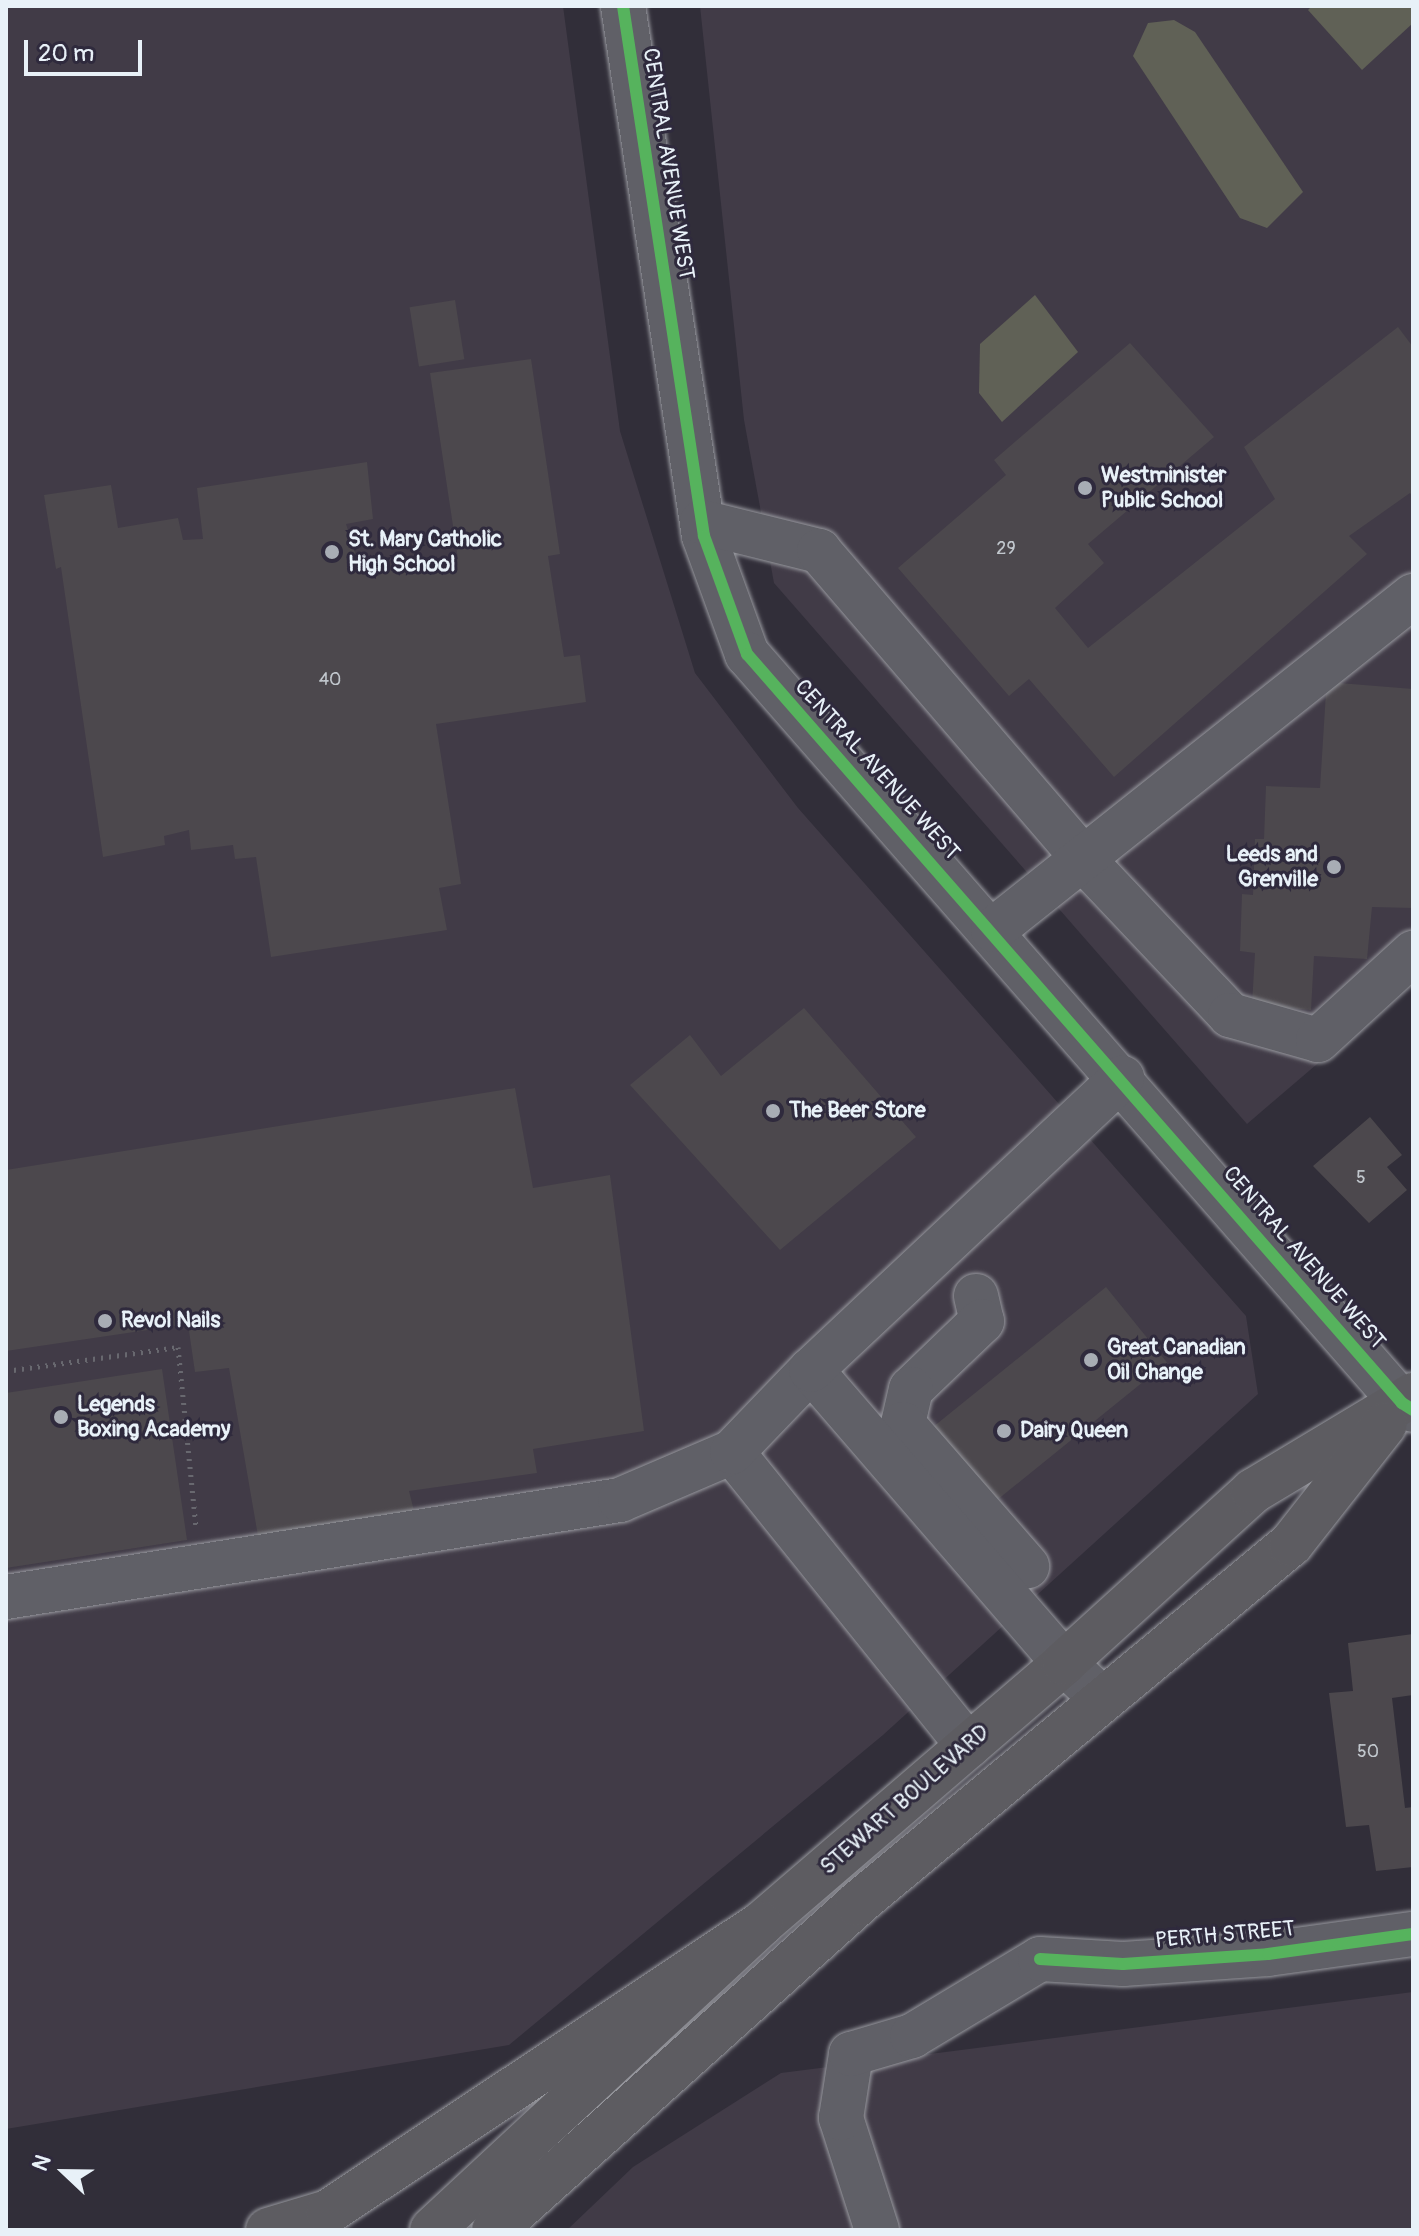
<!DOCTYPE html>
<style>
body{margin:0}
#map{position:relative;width:1419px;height:2236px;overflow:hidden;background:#312e39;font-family:Pangolin,sans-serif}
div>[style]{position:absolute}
.built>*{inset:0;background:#413b47}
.green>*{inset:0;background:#606156}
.building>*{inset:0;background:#4c484d;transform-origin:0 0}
.path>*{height:5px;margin-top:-2.5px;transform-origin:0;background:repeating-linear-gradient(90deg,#68686f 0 2px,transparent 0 8px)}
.roads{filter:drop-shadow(0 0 2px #98999f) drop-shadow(0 0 2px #98999f)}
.minor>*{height:44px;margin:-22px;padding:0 22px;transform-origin:22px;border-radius:22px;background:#606067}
.major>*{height:44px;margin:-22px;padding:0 22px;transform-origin:22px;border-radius:22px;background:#5d5c61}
.highway>*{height:44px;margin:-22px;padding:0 22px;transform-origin:22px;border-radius:22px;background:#5d5c61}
.cycleway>*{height:12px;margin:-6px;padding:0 6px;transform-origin:6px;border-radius:6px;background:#56b35d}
.dots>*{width:22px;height:22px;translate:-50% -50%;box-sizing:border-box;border:4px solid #2f2a3d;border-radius:50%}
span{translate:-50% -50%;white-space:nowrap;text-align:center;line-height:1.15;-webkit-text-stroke:6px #2f2a3d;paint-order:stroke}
.number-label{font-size:18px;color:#c1c7cd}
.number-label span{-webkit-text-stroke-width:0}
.street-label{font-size:22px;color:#e8f1f8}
.poi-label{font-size:22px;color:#e8f1f8;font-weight:700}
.left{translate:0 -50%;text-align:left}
.right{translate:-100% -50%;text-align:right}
.frame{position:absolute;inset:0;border:8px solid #e8f1f8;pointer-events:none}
.north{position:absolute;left:24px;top:2132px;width:80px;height:80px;-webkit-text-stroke:6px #2f2a3d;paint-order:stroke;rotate:292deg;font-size:22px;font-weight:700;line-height:32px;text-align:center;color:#e8f1f8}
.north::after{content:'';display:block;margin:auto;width:28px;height:36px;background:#e8f1f8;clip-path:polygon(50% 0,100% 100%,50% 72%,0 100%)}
.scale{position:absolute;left:24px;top:40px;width:118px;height:36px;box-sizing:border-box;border:4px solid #e8f1f8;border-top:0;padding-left:10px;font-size:24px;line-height:28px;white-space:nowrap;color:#e8f1f8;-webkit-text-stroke:6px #2f2a3d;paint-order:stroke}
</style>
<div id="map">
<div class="built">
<i style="clip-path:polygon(6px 6px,563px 6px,620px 431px,695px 673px,798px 808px,1246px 1316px,1258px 1394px,883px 1735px,509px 2045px,6px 2129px)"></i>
<i style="clip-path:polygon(700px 6px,1413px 6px,1413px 982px,1247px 1124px,774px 583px,744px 420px)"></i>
<i style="clip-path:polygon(1413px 1992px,1413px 2230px,567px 2230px,633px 2167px,781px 2073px)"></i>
</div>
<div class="green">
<i style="clip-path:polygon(1312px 6px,1413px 6px,1413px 23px,1362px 70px,1308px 10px)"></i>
<i style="clip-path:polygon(1174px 20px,1195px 32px,1303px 192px,1267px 228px,1240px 218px,1133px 56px,1148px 23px)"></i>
<i style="clip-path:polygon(1035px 295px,1078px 352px,1002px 422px,979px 393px,980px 344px)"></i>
</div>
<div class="building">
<i style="left:455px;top:300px;width:60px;height:46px;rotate:81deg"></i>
<i style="clip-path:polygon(1398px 327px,1413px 347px,1413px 497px,1410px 493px,1349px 536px,1367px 554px,1114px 777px,1029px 679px,1009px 696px,898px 568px,1006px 475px,994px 460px,1130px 343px,1214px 437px,1088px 544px,1104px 563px,1055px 608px,1088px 648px,1275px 499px,1244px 447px)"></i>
<i style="clip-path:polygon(531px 359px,560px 554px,548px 556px,564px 657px,580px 655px,586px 702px,436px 724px,461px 884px,439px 888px,447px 930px,271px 957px,256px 857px,235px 859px,233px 845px,191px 850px,189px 830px,164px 836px,165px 845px,103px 857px,61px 567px,56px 569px,44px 495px,111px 485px,118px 528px,178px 518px,183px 540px,203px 539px,197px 488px,367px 462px,373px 519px,346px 524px,362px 575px,458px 559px,430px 373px)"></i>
<i style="clip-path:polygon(1339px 683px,1413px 689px,1413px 908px,1372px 907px,1367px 959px,1314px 956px,1311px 1010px,1252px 1005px,1255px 953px,1240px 951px,1242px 894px,1253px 895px,1255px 839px,1264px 839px,1266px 786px,1320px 788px,1326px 692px)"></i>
<i style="clip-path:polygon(804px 1008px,916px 1137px,780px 1250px,630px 1085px,690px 1035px,721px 1076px)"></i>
<i style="clip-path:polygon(515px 1088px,533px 1188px,610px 1175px,644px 1431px,533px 1449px,537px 1473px,409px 1491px,414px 1511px,258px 1536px,229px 1368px,195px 1372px,188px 1324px,6px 1351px,6px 1170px)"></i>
<i style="clip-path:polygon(1370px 1117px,1402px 1155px,1387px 1167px,1407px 1190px,1369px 1223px,1313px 1166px)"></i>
<i style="left:1106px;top:1287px;width:97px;height:223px;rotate:51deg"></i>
<i style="clip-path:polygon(162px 1369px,187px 1540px,6px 1568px,6px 1393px)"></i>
<i style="clip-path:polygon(1413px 1634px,1413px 1695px,1392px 1698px,1405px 1808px,1413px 1807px,1413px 1867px,1376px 1871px,1369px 1825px,1346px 1827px,1329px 1693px,1353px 1691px,1348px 1643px)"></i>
</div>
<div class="path">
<i style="left:6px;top:1371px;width:174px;rotate:-7.9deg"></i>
<i style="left:178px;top:1347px;width:180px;rotate:84.3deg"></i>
</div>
<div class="roads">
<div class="minor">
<i style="left:623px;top:6px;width:536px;rotate:81.31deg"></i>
<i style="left:704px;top:536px;width:126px;rotate:70deg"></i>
<i style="left:747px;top:654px;width:995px;rotate:48.83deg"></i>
<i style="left:1402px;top:1403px;width:13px;rotate:32deg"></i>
<i style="left:702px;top:522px;width:121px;rotate:13.9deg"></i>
<i style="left:819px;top:551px;width:423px;rotate:49.3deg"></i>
<i style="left:1095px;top:872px;width:197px;rotate:46.6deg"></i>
<i style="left:1230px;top:1015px;width:91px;rotate:15.9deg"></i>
<i style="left:1318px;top:1040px;width:129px;rotate:-42.5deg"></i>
<i style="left:993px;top:930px;width:537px;rotate:-38.49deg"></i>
<i style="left:976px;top:1296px;width:26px;rotate:77deg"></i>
<i style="left:982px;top:1321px;width:98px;rotate:136.2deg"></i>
<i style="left:911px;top:1389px;width:36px;rotate:103deg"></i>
<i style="left:903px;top:1424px;width:189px;rotate:48.9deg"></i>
<i style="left:732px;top:1452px;width:377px;rotate:51.2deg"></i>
<i style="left:6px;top:1597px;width:622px;rotate:-8.98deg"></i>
<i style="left:620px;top:1500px;width:122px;rotate:-23.2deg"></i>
<i style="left:732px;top:1452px;width:114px;rotate:-46.1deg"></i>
<i style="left:1102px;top:1699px;width:52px;rotate:-136.5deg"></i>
<i style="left:1064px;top:1663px;width:387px;rotate:-130.8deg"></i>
<i style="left:811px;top:1370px;width:427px;rotate:-43.2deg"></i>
<i style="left:877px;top:2230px;width:118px;rotate:-107.8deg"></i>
<i style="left:841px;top:2118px;width:65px;rotate:-81.1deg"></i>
<i style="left:851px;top:2054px;width:64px;rotate:-16.4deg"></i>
<i style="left:912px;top:2036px;width:149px;rotate:-31deg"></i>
<i style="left:1040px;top:1959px;width:83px;rotate:3.4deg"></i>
<i style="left:1123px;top:1964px;width:145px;rotate:-3.9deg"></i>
<i style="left:1268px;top:1954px;width:146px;rotate:-7.9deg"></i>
</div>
<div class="major">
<i style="left:432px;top:2230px;width:449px;rotate:-42.9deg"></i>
<i style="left:761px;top:1924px;width:400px;rotate:-40.7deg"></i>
<i style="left:1064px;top:1663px;width:256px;rotate:-42.3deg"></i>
<i style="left:1253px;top:1491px;width:187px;rotate:-31deg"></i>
<i style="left:494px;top:2230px;width:488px;rotate:-41.9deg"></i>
<i style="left:857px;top:1904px;width:564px;rotate:-39.68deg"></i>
<i style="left:1291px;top:1544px;width:152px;rotate:-51.9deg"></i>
</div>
<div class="highway">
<i style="left:268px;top:2230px;width:63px;rotate:-16.7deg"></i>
<i style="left:328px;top:2212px;width:520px;rotate:-33.63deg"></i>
</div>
</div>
<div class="cycleway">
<i style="left:623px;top:6px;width:536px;rotate:81.31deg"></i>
<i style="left:704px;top:536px;width:126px;rotate:70deg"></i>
<i style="left:747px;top:654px;width:995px;rotate:48.83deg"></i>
<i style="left:1402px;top:1403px;width:13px;rotate:32deg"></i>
<i style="left:1040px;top:1959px;width:83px;rotate:3.4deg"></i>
<i style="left:1123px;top:1964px;width:145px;rotate:-3.9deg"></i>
<i style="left:1268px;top:1954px;width:146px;rotate:-7.9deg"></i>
</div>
<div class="dots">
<i style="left:1085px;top:488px;background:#a8adb5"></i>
<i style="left:332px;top:552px;background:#a8adb5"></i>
<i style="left:1334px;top:867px;background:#a8adb5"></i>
<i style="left:773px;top:1111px;background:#a8adb5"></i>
<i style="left:105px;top:1321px;background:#a8adb5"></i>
<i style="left:1091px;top:1360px;background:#a8adb5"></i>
<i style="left:61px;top:1417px;background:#a8adb5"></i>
<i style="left:1004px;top:1431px;background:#a8adb5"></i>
</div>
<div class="number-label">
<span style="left:1006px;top:549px">29</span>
<span style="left:330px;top:680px">40</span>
<span style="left:1361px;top:1178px">5</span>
<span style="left:1368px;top:1752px">50</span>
</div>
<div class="street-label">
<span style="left:668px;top:164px;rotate:81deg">CENTRAL AVENUE WEST</span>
<span style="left:877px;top:770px;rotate:48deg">CENTRAL AVENUE WEST</span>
<span style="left:1304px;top:1258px;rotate:49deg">CENTRAL AVENUE WEST</span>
<span style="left:905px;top:1800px;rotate:-41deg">STEWART BOULEVARD</span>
<span style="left:1225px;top:1935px;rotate:-5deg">PERTH STREET</span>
</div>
<div class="poi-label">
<span class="left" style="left:1101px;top:488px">Westminister<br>Public School</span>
<span class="left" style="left:348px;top:552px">St. Mary Catholic<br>High School</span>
<span class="right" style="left:1318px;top:867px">Leeds and<br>Grenville</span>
<span class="left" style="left:789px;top:1111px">The Beer Store</span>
<span class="left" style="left:121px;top:1321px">Revol Nails</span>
<span class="left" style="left:1107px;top:1360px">Great Canadian<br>Oil Change</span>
<span class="left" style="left:77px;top:1417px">Legends<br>Boxing Academy</span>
<span class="left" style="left:1020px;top:1431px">Dairy Queen</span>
</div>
<div class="frame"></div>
<div class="north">N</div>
<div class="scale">20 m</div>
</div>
